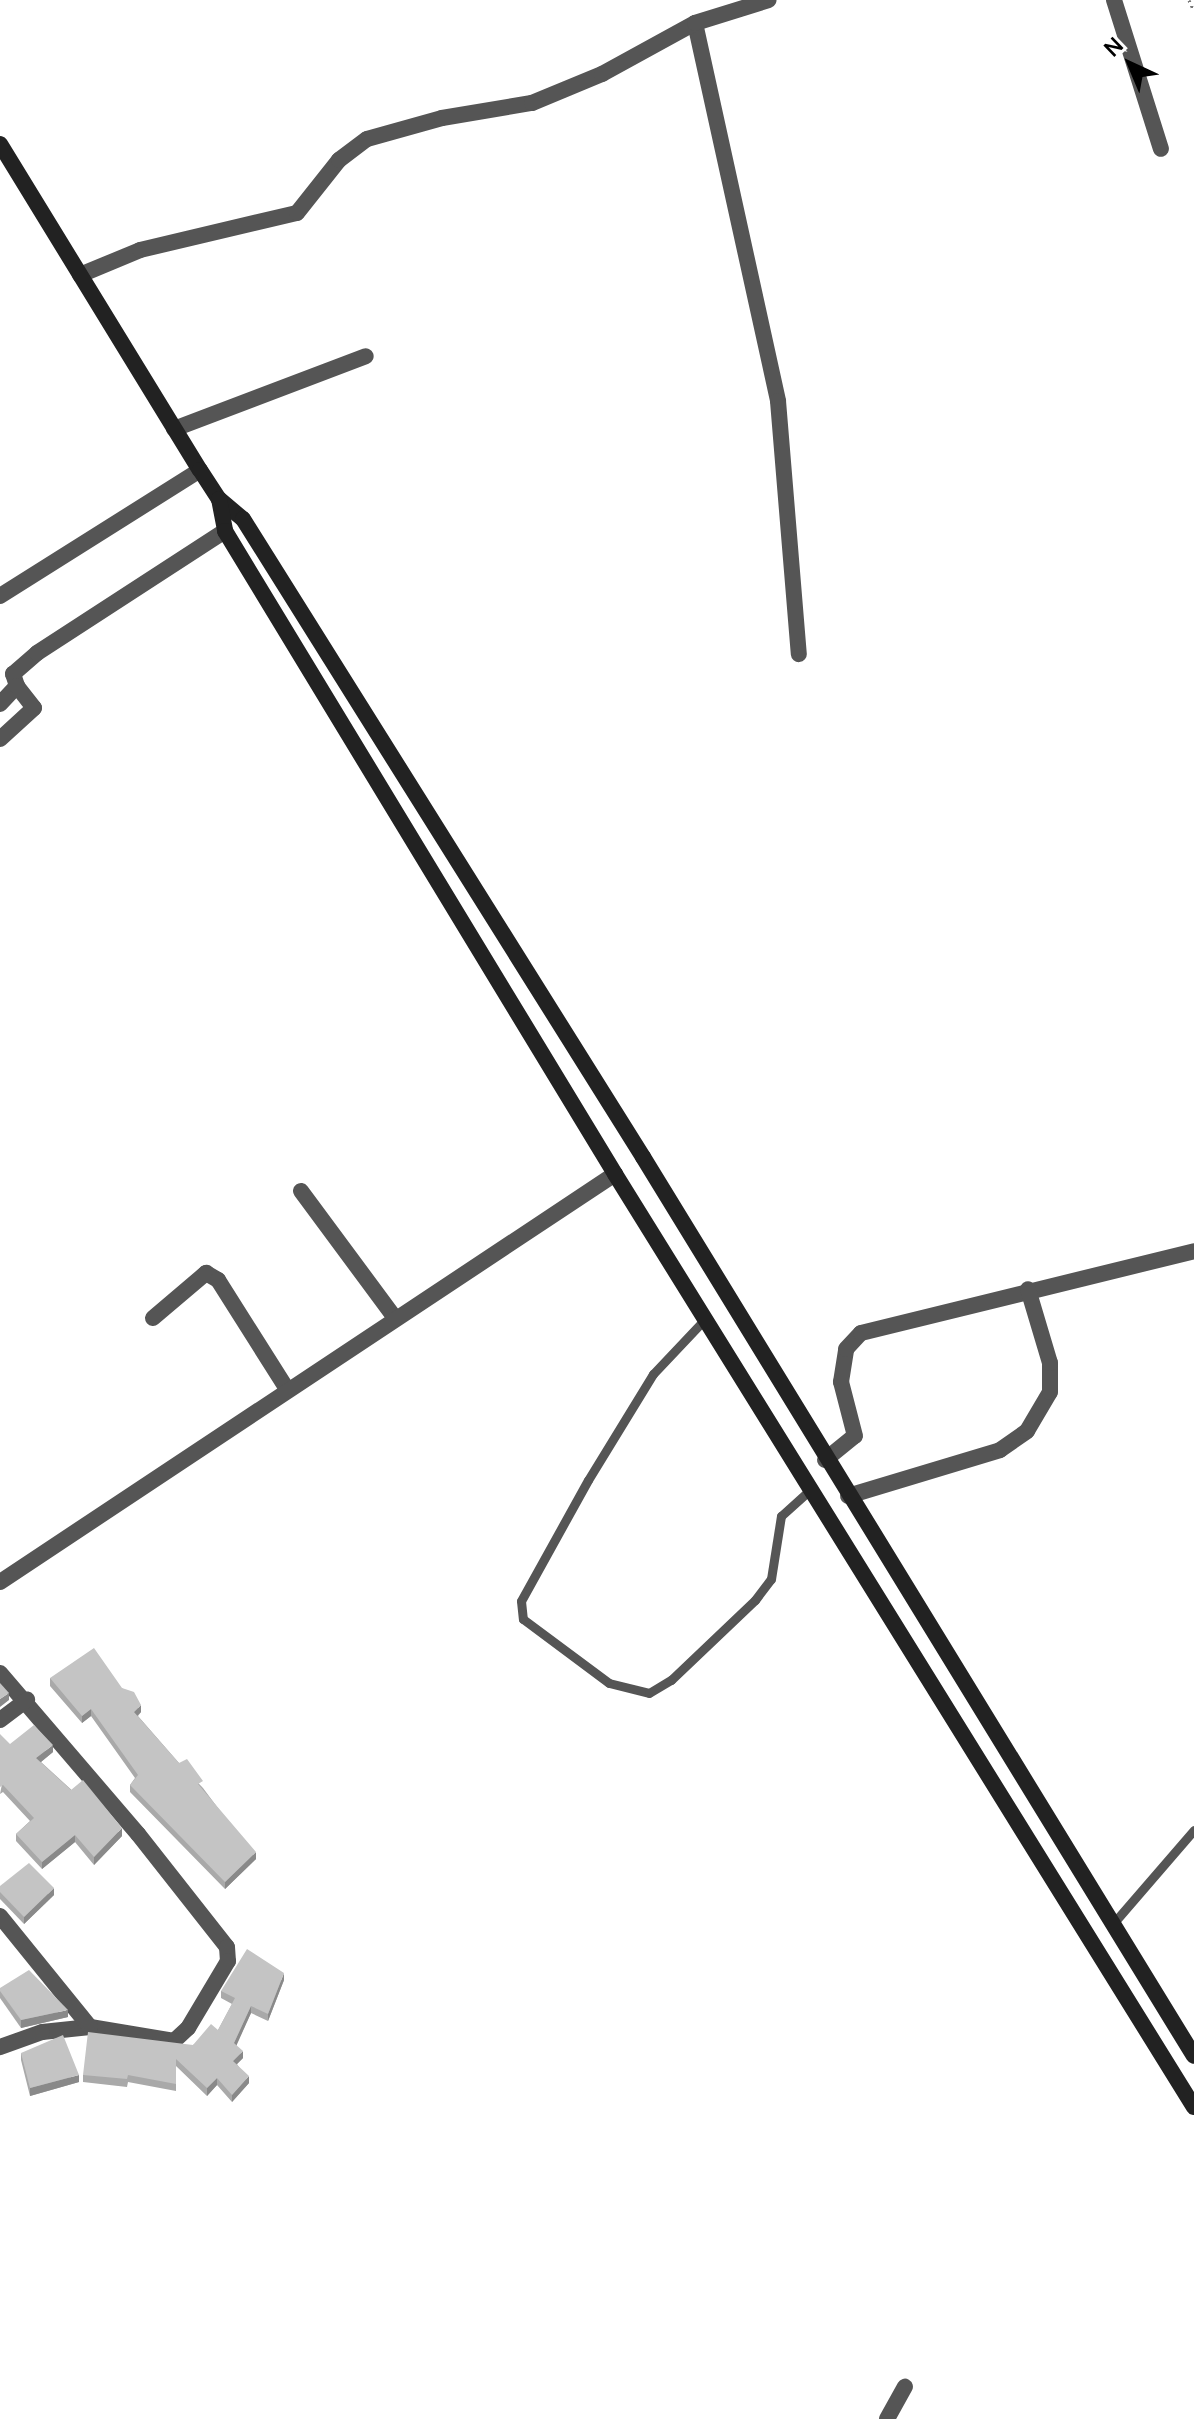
<!DOCTYPE html>
<style>
body{margin:0}
#map{position:relative;width:1194px;height:2419px;overflow:hidden;background:#fff;font-family:Manrope,sans-serif}
div>[style]{position:absolute}
.path>*{height:3px;margin-top:-1.5px;transform-origin:0;background:repeating-linear-gradient(90deg,#777 0 2px,transparent 0 6px)}
.service>*{height:9px;margin:-4.5px;padding:0 4.5px;transform-origin:4.5px;border-radius:4.5px;background:#555}
.minor>*{height:16px;margin:-8px;padding:0 8px;transform-origin:8px;border-radius:8px;background:#555}
.secondary>*{height:16px;margin:-8px;padding:0 8px;transform-origin:8px;border-radius:8px;background:#222}
.wall>*{inset:0;background:#a9a9a9}
.shaded-wall>*{inset:0;background:#898989}
.building>*{inset:0;background:#c4c4c4}
span{translate:-50% -50%;white-space:nowrap;text-align:center;line-height:1.15;-webkit-text-stroke:6px #fff;paint-order:stroke}
.north{position:absolute;left:1090px;top:24px;width:80px;height:80px;-webkit-text-stroke:6px #fff;paint-order:stroke;rotate:316deg;font-size:22px;font-weight:700;line-height:32px;text-align:center;color:#000}
.north::after{content:'';display:block;margin:auto;width:28px;height:36px;background:#000;clip-path:polygon(50% 0,100% 100%,50% 72%,0 100%)}
</style>
<div id="map">
<div class="path">
<i style="left:1189px;top:0;width:12px;rotate:66deg"></i>
</div>
<div class="service">
<i style="left:705px;top:1319px;width:76px;rotate:133.4deg"></i>
<i style="left:653px;top:1374px;width:124px;rotate:121.5deg"></i>
<i style="left:588px;top:1480px;width:138px;rotate:119deg"></i>
<i style="left:521px;top:1601px;width:18px;rotate:84deg"></i>
<i style="left:523px;top:1619px;width:107px;rotate:36.7deg"></i>
<i style="left:609px;top:1683px;width:41px;rotate:14deg"></i>
<i style="left:649px;top:1693px;width:26px;rotate:-31deg"></i>
<i style="left:671px;top:1680px;width:116px;rotate:-43.6deg"></i>
<i style="left:755px;top:1600px;width:26px;rotate:-53deg"></i>
<i style="left:771px;top:1579px;width:64px;rotate:-81deg"></i>
<i style="left:781px;top:1516px;width:39px;rotate:-42deg"></i>
<i style="left:1111px;top:1926px;width:127px;rotate:-49.2deg"></i>
</div>
<div class="minor">
<i style="left:1114px;top:0;width:156px;rotate:72.5deg"></i>
<i style="left:695px;top:23px;width:387px;rotate:77.6deg"></i>
<i style="left:778px;top:401px;width:254px;rotate:85.3deg"></i>
<i style="left:80px;top:275px;width:65px;rotate:-22.6deg"></i>
<i style="left:140px;top:250px;width:161px;rotate:-13.3deg"></i>
<i style="left:297px;top:213px;width:68px;rotate:-51.6deg"></i>
<i style="left:339px;top:160px;width:35px;rotate:-37deg"></i>
<i style="left:367px;top:139px;width:78px;rotate:-15.6deg"></i>
<i style="left:442px;top:118px;width:91px;rotate:-9.5deg"></i>
<i style="left:532px;top:103px;width:76px;rotate:-22.5deg"></i>
<i style="left:602px;top:74px;width:106px;rotate:-28.7deg"></i>
<i style="left:695px;top:23px;width:77px;rotate:-17.3deg"></i>
<i style="left:174px;top:429px;width:205px;rotate:-20.8deg"></i>
<i style="left:0;top:596px;width:236px;rotate:-32.2deg"></i>
<i style="left:0;top:704px;width:25px;rotate:-47deg"></i>
<i style="left:17px;top:686px;width:13px;rotate:-108deg"></i>
<i style="left:13px;top:674px;width:32px;rotate:-41deg"></i>
<i style="left:37px;top:653px;width:224px;rotate:-33deg"></i>
<i style="left:0;top:739px;width:46px;rotate:-42.4deg"></i>
<i style="left:34px;top:708px;width:28px;rotate:-128deg"></i>
<i style="left:301px;top:1191px;width:158px;rotate:53.5deg"></i>
<i style="left:153px;top:1318px;width:70px;rotate:-40.3deg"></i>
<i style="left:206px;top:1273px;width:14px;rotate:30deg"></i>
<i style="left:218px;top:1280px;width:129px;rotate:57.7deg"></i>
<i style="left:825px;top:1460px;width:38px;rotate:-39deg"></i>
<i style="left:855px;top:1436px;width:56px;rotate:-104.5deg"></i>
<i style="left:841px;top:1382px;width:33px;rotate:-81deg"></i>
<i style="left:846px;top:1349px;width:22px;rotate:-47deg"></i>
<i style="left:861px;top:1333px;width:343px;rotate:-13.8deg"></i>
<i style="left:848px;top:1496px;width:159px;rotate:-16.8deg"></i>
<i style="left:1000px;top:1450px;width:33px;rotate:-35deg"></i>
<i style="left:1027px;top:1431px;width:45px;rotate:-59.5deg"></i>
<i style="left:1050px;top:1392px;width:29px;rotate:-90deg"></i>
<i style="left:1050px;top:1363px;width:77px;rotate:-106.6deg"></i>
<i style="left:0;top:1582px;width:738px;rotate:-33.56deg"></i>
<i style="left:0;top:1673px;width:212px;rotate:49.4deg"></i>
<i style="left:138px;top:1834px;width:144px;rotate:51.8deg"></i>
<i style="left:227px;top:1947px;width:14px;rotate:86deg"></i>
<i style="left:228px;top:1961px;width:78px;rotate:120.8deg"></i>
<i style="left:188px;top:2028px;width:19px;rotate:137deg"></i>
<i style="left:174px;top:2041px;width:85px;rotate:-170.5deg"></i>
<i style="left:90px;top:2027px;width:48px;rotate:174.1deg"></i>
<i style="left:42px;top:2032px;width:45px;rotate:160.3deg"></i>
<i style="left:0;top:1720px;width:34px;rotate:-37deg"></i>
<i style="left:0;top:1916px;width:143px;rotate:51deg"></i>
<i style="left:887px;top:2419px;width:37px;rotate:-61deg"></i>
</div>
<div class="secondary">
<i style="left:0;top:144px;width:382px;rotate:58.5deg"></i>
<i style="left:200px;top:470px;width:35px;rotate:57deg"></i>
<i style="left:219px;top:499px;width:31px;rotate:40deg"></i>
<i style="left:243px;top:519px;width:753px;rotate:57.91deg"></i>
<i style="left:643px;top:1157px;width:1054px;rotate:58.5deg"></i>
<i style="left:219px;top:499px;width:33px;rotate:79deg"></i>
<i style="left:225px;top:531px;width:752px;rotate:58.76deg"></i>
<i style="left:615px;top:1174px;width:1098px;rotate:58.18deg"></i>
</div>
<div class="wall">
<i style="clip-path:polygon(50px 1678px,122px 1688px,141px 1712px,138px 1716px,179px 1763px,203px 1788px,256px 1859px,225px 1889px,130px 1792px,130px 1785px,135px 1778px,91px 1716px,82px 1723px,50px 1686px)"></i>
<i style="clip-path:polygon(10px 1744px,53px 1752px,41px 1762px,122px 1836px,94px 1865px,75px 1842px,42px 1869px,16px 1841px,16px 1834px,30px 1821px,3px 1792px,0 1794px)"></i>
<i style="clip-path:polygon(0 1886px,54px 1895px,24px 1924px,0 1899px)"></i>
<i style="clip-path:polygon(284px 1980px,268px 2021px,251px 2013px,236px 2045px,243px 2058px,237px 2064px,249px 2083px,232px 2102px,217px 2085px,207px 2096px,176px 2066px,176px 2091px,128px 2082px,127px 2087px,83px 2082px,83px 2075px,193px 2045px,218px 2030px,232px 2004px,221px 1998px,221px 1991px)"></i>
<i style="clip-path:polygon(0 1988px,68px 2017px,21px 2028px,0 1998px)"></i>
<i style="clip-path:polygon(21px 2053px,79px 2082px,30px 2096px,21px 2060px)"></i>
</div>
<div class="shaded-wall">
<i style="clip-path:polygon(9px 1693px,9px 1700px,0 1707px,0 1699px)"></i>
<i style="clip-path:polygon(141px 1705px,141px 1712px,134px 1719px,134px 1712px)"></i>
<i style="clip-path:polygon(91px 1709px,91px 1716px,82px 1723px,82px 1716px)"></i>
<i style="clip-path:polygon(53px 1745px,53px 1752px,36px 1766px,36px 1758px)"></i>
<i style="clip-path:polygon(122px 1828px,122px 1836px,94px 1865px,94px 1857px)"></i>
<i style="clip-path:polygon(75px 1835px,75px 1842px,42px 1869px,42px 1862px)"></i>
<i style="clip-path:polygon(256px 1852px,256px 1859px,225px 1889px,225px 1882px)"></i>
<i style="clip-path:polygon(54px 1888px,54px 1895px,24px 1924px,24px 1917px)"></i>
<i style="clip-path:polygon(284px 1973px,284px 1980px,268px 2021px,268px 2014px)"></i>
<i style="clip-path:polygon(251px 2006px,251px 2013px,234px 2051px,234px 2043px)"></i>
<i style="clip-path:polygon(68px 2010px,68px 2017px,21px 2028px,21px 2020px)"></i>
<i style="clip-path:polygon(243px 2051px,243px 2058px,233px 2068px,233px 2061px)"></i>
<i style="clip-path:polygon(79px 2075px,79px 2082px,30px 2096px,30px 2088px)"></i>
<i style="clip-path:polygon(249px 2076px,249px 2083px,232px 2102px,232px 2095px)"></i>
<i style="clip-path:polygon(217px 2078px,217px 2085px,207px 2096px,207px 2088px)"></i>
</div>
<div class="building">
<i style="clip-path:polygon(94px 1648px,122px 1688px,134px 1692px,141px 1705px,134px 1712px,179px 1763px,187px 1759px,203px 1781px,198px 1784px,256px 1852px,225px 1882px,130px 1785px,138px 1775px,91px 1709px,82px 1716px,50px 1678px)"></i>
<i style="clip-path:polygon(0 1683px,9px 1693px,0 1699px)"></i>
<i style="clip-path:polygon(34px 1725px,53px 1745px,36px 1758px,71px 1790px,83px 1780px,122px 1828px,94px 1857px,75px 1835px,42px 1862px,16px 1834px,34px 1818px,3px 1785px,0 1787px,0 1734px,10px 1744px)"></i>
<i style="clip-path:polygon(29px 1863px,54px 1888px,24px 1917px,0 1892px,0 1886px)"></i>
<i style="clip-path:polygon(247px 1949px,284px 1973px,268px 2014px,251px 2006px,234px 2043px,243px 2051px,233px 2061px,249px 2076px,232px 2095px,217px 2078px,207px 2088px,176px 2059px,176px 2084px,128px 2075px,127px 2079px,83px 2075px,88px 2032px,193px 2045px,211px 2024px,218px 2030px,235px 1998px,221px 1991px)"></i>
<i style="clip-path:polygon(29px 1970px,68px 2010px,21px 2020px,0 1991px,0 1988px)"></i>
<i style="clip-path:polygon(63px 2035px,79px 2075px,30px 2088px,21px 2053px)"></i>
</div>
<div class="north">N</div>
</div>
